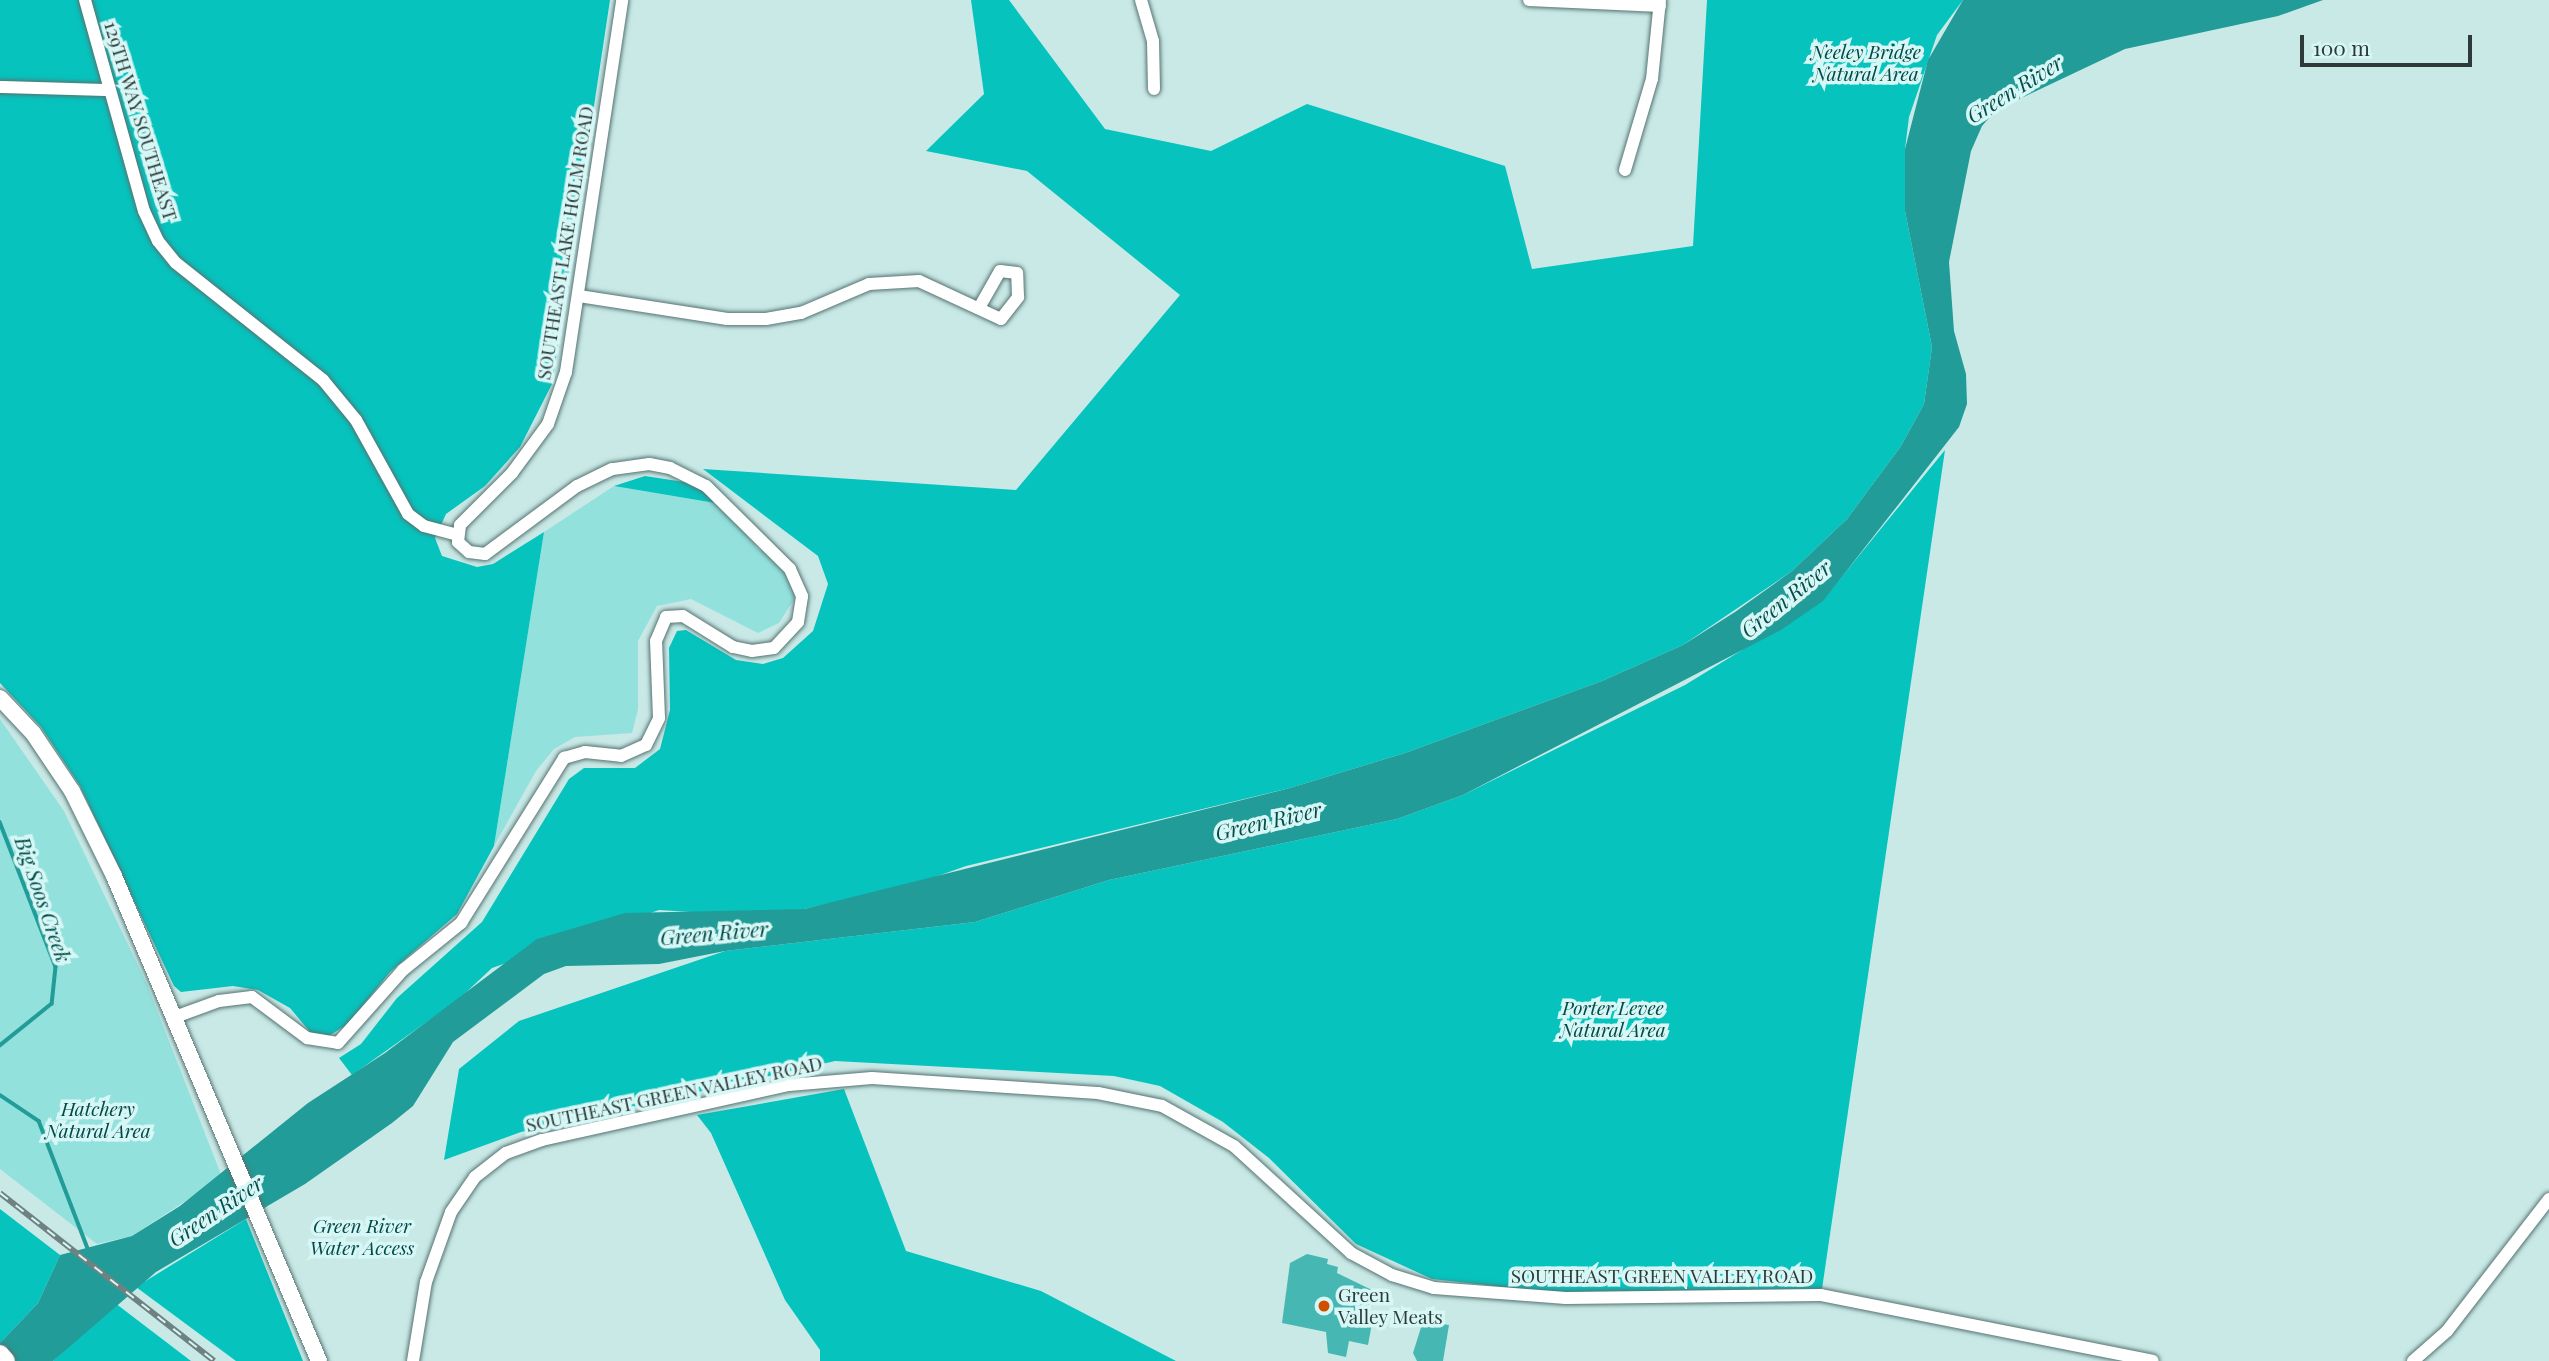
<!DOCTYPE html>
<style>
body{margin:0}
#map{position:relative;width:2549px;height:1361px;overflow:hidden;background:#c9e9e7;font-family:"Playfair Display",serif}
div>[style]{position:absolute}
.green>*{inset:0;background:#93e1dd}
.forest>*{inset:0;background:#06c3be}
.water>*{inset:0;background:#229c98}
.stream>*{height:3.5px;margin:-1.75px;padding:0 1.75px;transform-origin:1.75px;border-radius:1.75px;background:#229c98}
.building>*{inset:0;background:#46b7b2}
.roads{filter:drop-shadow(0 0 2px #557371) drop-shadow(0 0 2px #557371)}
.minor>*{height:12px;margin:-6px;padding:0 6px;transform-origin:6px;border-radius:6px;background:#fff}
.major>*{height:16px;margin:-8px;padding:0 8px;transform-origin:8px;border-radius:8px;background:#fff}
.highway>*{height:18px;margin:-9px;padding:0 9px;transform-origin:9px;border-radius:9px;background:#fff}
.rail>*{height:6px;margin-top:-3px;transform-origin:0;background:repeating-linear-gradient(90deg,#d6f7f5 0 10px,#6e8281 0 20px);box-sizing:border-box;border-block:2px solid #6e8281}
.dots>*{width:19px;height:19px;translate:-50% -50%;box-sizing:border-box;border:4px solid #d6f7f5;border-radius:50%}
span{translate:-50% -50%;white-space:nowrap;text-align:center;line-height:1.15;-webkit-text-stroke:7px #d6f7f5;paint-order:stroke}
.park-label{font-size:19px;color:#024947;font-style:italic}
.street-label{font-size:19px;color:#2d3a39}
.poi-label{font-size:19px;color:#2d3a39}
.left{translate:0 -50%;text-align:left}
.water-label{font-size:21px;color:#044b49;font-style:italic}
.scale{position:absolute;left:2300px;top:35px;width:172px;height:32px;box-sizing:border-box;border:4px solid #2d3a39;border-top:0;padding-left:9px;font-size:21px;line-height:24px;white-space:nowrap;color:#2d3a39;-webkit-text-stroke:5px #d6f7f5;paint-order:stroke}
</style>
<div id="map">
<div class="green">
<i style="clip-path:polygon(614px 486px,721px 504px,758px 549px,780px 562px,796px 589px,793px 601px,779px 623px,758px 633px,691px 599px,657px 606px,638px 641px,638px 709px,632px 733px,575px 737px,554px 749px,536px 771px,494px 846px,544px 532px)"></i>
<i style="clip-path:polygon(0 719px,64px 811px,146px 982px,222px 1177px,132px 1236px,97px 1244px,0 1169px)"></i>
</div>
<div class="forest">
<i style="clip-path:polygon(0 0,610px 0,552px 384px,520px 447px,485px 486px,446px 514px,435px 538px,442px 556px,477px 567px,493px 564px,544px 532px,494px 846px,457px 914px,390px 972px,348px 1024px,327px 1037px,311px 1033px,290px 1008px,258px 990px,233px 986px,181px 992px,174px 986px,80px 786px,41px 727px,0 683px)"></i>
<i style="clip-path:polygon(971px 0,1009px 0,1105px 129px,1211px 151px,1307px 104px,1505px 166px,1532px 269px,1693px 246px,1707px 0,1963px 0,1937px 35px,1909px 117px,1905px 149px,1905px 211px,1932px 347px,1924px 404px,1901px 446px,1847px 519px,1792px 571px,1683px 645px,1602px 681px,1405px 753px,1290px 788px,966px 866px,918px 883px,804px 909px,738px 915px,659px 910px,492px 968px,459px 999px,352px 1075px,339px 1058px,361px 1044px,397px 998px,482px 922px,569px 779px,584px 768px,635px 768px,660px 749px,670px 710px,669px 648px,677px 631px,686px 630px,736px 660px,763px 664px,783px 658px,813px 631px,828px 584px,818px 556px,703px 469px,1016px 490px,1180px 295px,1027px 171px,926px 151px,984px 94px)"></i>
<i style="clip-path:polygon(1945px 450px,1822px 1289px,1558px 1293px,1432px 1279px,1356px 1244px,1269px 1158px,1223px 1122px,1160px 1086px,1114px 1076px,835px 1061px,521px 1132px,444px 1160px,459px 1069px,519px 1021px,725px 951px,975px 922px,1109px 880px,1397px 819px,1463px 795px,1685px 685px,1822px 601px)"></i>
<i style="clip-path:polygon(645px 476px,691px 483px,721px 504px,614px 486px)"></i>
<i style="clip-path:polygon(844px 1089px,906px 1251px,1041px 1291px,1176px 1361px,820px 1361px,820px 1350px,785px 1300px,711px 1133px,697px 1115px)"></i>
<i style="clip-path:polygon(0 1209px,60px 1255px,38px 1303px,0 1343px)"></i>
<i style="clip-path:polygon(246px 1219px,303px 1361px,236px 1361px,136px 1287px)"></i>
<i style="clip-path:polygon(115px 1303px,191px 1361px,53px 1361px)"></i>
</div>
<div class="water">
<i style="clip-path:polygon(1963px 0,2323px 0,2278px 16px,2125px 49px,1996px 110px,1982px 126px,1971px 151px,1949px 262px,1954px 331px,1966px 374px,1967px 404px,1959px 427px,1823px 601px,1781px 630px,1463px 795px,1397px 819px,1109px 880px,975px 922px,725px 951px,659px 964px,566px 966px,544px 974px,453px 1042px,413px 1106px,392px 1123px,305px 1184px,156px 1272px,53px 1361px,0 1361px,0 1343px,38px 1303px,60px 1255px,132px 1236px,180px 1206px,308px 1103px,385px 1053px,537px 939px,625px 913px,804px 909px,1290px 788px,1405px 753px,1602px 681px,1683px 645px,1735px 612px,1792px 571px,1847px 519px,1901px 446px,1924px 404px,1932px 347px,1905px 211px,1905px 149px,1928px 60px)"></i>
</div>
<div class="stream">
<i style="left:0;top:822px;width:155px;rotate:68.9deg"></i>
<i style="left:56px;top:967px;width:37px;rotate:96deg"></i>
<i style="left:52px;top:1004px;width:67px;rotate:141.1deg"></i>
<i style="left:0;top:1095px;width:47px;rotate:33.7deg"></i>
<i style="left:39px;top:1121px;width:139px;rotate:69deg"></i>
</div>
<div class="building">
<i style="clip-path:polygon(1307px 1254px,1328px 1259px,1327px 1264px,1338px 1267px,1337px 1273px,1372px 1290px,1365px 1322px,1372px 1323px,1368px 1345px,1349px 1341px,1346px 1357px,1328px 1353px,1326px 1332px,1282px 1323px,1290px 1263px)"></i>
<i style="clip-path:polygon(1423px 1321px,1449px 1325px,1443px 1361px,1417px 1361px,1413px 1353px)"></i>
</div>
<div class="roads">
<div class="minor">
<i style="left:85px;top:0;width:219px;rotate:74.4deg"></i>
<i style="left:144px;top:211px;width:33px;rotate:65deg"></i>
<i style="left:158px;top:241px;width:28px;rotate:51deg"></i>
<i style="left:176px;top:263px;width:188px;rotate:38.5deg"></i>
<i style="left:323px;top:380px;width:52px;rotate:50.5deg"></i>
<i style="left:356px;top:420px;width:107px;rotate:61deg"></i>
<i style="left:408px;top:514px;width:20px;rotate:37deg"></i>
<i style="left:424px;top:526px;width:35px;rotate:15deg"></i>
<i style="left:1141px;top:0;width:43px;rotate:73.7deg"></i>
<i style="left:1153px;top:41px;width:48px;rotate:88.8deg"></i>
<i style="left:1529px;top:0;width:131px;rotate:2.6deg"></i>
<i style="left:0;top:87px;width:108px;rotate:1.6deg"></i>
<i style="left:1625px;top:170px;width:95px;rotate:-73.5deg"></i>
<i style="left:1652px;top:79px;width:79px;rotate:-84.2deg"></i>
<i style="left:579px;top:296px;width:150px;rotate:8.8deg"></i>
<i style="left:727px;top:319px;width:39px"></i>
<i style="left:766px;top:319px;width:36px;rotate:-10deg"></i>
<i style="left:801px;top:313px;width:74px;rotate:-23.1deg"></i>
<i style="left:869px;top:284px;width:50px;rotate:-3.4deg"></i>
<i style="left:919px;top:281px;width:90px;rotate:24.9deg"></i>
<i style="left:1001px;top:319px;width:28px;rotate:-52deg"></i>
<i style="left:1018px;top:297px;width:24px;rotate:-92deg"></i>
<i style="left:1017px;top:273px;width:17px;rotate:-173deg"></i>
<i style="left:1000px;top:271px;width:43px;rotate:119.6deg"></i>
<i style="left:175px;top:1017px;width:47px;rotate:-20deg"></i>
<i style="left:219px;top:1001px;width:33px;rotate:-7deg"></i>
<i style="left:252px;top:997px;width:69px;rotate:36.7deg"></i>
<i style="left:307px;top:1038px;width:31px;rotate:9deg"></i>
<i style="left:338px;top:1043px;width:98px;rotate:-48.3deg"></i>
<i style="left:403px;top:970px;width:75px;rotate:-39deg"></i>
<i style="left:461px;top:923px;width:195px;rotate:-58deg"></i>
<i style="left:564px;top:758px;width:22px;rotate:-16deg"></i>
<i style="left:585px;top:752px;width:36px;rotate:6deg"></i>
<i style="left:621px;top:756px;width:27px;rotate:-24deg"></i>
<i style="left:646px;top:745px;width:30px;rotate:-64deg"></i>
<i style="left:659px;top:718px;width:77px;rotate:-92.2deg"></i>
<i style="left:656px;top:641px;width:26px;rotate:-67deg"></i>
<i style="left:666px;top:617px;width:17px;rotate:-3deg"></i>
<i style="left:683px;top:616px;width:59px;rotate:31.8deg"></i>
<i style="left:733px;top:647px;width:19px;rotate:12deg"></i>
<i style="left:752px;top:651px;width:22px;rotate:-8deg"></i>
<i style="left:774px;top:648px;width:35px;rotate:-47deg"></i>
<i style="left:798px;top:622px;width:26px;rotate:-81deg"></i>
<i style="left:802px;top:596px;width:30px;rotate:-114deg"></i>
<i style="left:790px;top:569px;width:118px;rotate:-135.3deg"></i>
<i style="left:706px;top:486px;width:40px;rotate:-153.4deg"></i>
<i style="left:670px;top:468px;width:21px;rotate:-169deg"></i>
<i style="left:649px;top:464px;width:37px;rotate:172deg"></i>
<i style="left:612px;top:469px;width:39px;rotate:154deg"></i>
<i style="left:577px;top:486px;width:114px;rotate:143.5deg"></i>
<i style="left:485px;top:554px;width:16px;rotate:-173deg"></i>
<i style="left:469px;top:552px;width:15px;rotate:-138deg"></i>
<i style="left:458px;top:542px;width:17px;rotate:-83deg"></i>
<i style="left:460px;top:525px;width:74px;rotate:-45deg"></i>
<i style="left:512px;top:473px;width:61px;rotate:-53.7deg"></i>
<i style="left:548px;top:424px;width:55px;rotate:-70.9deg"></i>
<i style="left:566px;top:372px;width:376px;rotate:-81.4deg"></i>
<i style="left:413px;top:1361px;width:80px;rotate:-80.7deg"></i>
<i style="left:426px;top:1282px;width:74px;rotate:-70.3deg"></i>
<i style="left:451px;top:1212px;width:42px;rotate:-55.6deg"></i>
<i style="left:475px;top:1177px;width:39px;rotate:-38deg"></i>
<i style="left:506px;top:1153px;width:38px;rotate:-20deg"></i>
<i style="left:542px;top:1140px;width:253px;rotate:-12.6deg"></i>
<i style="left:789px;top:1085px;width:83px;rotate:-4.8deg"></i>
<i style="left:872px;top:1078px;width:226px;rotate:3.8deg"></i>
<i style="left:1098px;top:1093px;width:65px;rotate:11.5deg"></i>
<i style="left:1162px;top:1106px;width:82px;rotate:29.1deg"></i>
<i style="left:1234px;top:1146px;width:159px;rotate:42.4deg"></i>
<i style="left:1351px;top:1253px;width:47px;rotate:28.2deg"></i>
<i style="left:1392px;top:1275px;width:44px;rotate:17.2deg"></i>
<i style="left:1434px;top:1288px;width:132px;rotate:4.3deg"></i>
<i style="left:1566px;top:1298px;width:255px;rotate:-0.7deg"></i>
<i style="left:1821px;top:1295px;width:338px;rotate:11.2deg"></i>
<i style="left:2413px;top:1361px;width:45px;rotate:-41.4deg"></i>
<i style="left:2447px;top:1331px;width:167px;rotate:-52.3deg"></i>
</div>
<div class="major">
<i style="left:0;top:698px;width:48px;rotate:46.7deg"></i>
<i style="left:33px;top:733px;width:70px;rotate:56.1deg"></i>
<i style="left:72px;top:791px;width:95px;rotate:63.7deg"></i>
<i style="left:114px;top:876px;width:527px;rotate:67.09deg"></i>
</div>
<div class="highway">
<i style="left:0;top:1354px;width:9px;rotate:49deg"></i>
</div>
</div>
<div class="rail">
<i style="left:0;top:1193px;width:272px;rotate:38.1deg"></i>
</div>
<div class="dots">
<i style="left:1324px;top:1306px;background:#d14d00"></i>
</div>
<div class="park-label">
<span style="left:1866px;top:63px">Neeley Bridge<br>Natural Area</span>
<span style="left:1613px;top:1019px">Porter Levee<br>Natural Area</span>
<span style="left:98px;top:1120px">Hatchery<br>Natural Area</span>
<span style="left:362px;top:1237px">Green River<br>Water Access</span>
</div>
<div class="street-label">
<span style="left:141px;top:121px;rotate:73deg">129TH WAY SOUTHEAST</span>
<span style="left:565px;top:243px;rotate:-81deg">SOUTHEAST LAKE HOLM ROAD</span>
<span style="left:674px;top:1094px;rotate:-12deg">SOUTHEAST GREEN VALLEY ROAD</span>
<span style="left:1662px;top:1276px">SOUTHEAST GREEN VALLEY ROAD</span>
</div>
<div class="poi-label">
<span class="left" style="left:1338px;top:1306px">Green<br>Valley Meats</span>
</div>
<div class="water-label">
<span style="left:2014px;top:88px;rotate:-32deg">Green River</span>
<span style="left:1785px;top:598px;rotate:-39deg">Green River</span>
<span style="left:1268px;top:820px;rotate:-13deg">Green River</span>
<span style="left:44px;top:899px;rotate:71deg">Big Soos Creek</span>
<span style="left:714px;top:932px;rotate:-5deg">Green River</span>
<span style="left:215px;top:1210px;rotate:-34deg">Green River</span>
</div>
<div class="scale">100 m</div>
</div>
